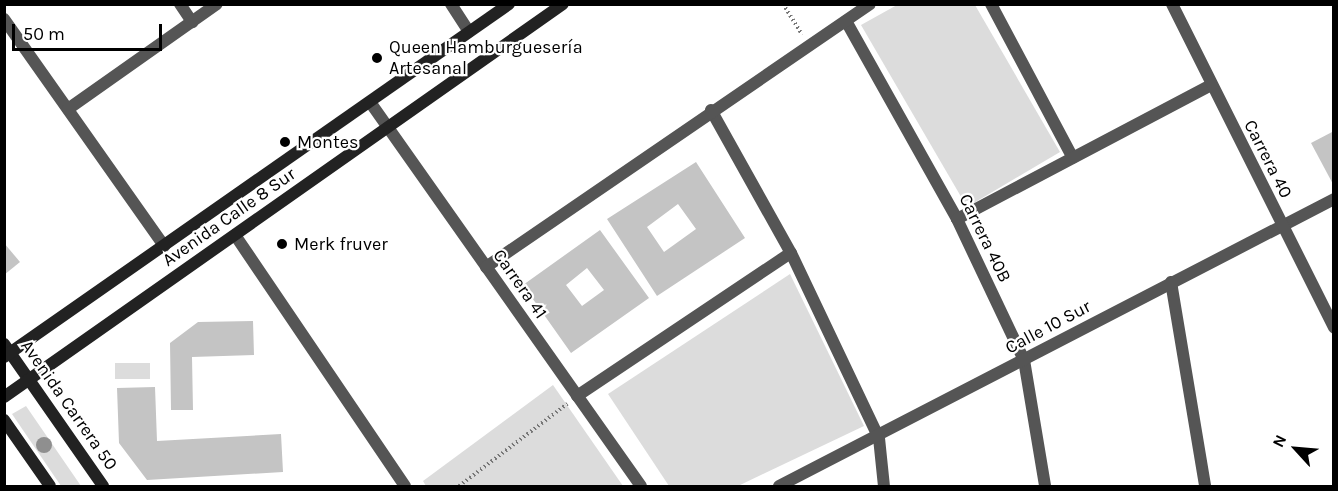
<!DOCTYPE html>
<meta charset="utf-8">
<style>
body{margin:0}
#map{position:relative;width:1338px;height:491px;overflow:hidden;background:#fff;font-family:Karla,sans-serif}
div>[style]{position:absolute}
.green>*{inset:0;background:#dcdcdc;transform-origin:0 0}
.building>*{inset:0;background:#c4c4c4}
.path>*{height:4px;margin-top:-2px;transform-origin:0;background:repeating-linear-gradient(90deg,#777 0 1.5px,transparent 0 4.5px)}
.minor>*{height:12px;margin:-6px;padding:0 6px;transform-origin:6px;border-radius:6px;background:#555}
.tertiary>*{height:12px;margin:-6px;padding:0 6px;transform-origin:6px;border-radius:6px;background:#555}
.secondary>*{height:12px;margin:-6px;padding:0 6px;transform-origin:6px;border-radius:6px;background:#222}
.trees>*{width:16px;height:16px;margin:-8px;border-radius:50%;background:#8f8f8f}
.dots>*{width:16px;height:16px;translate:-50% -50%;box-sizing:border-box;border:3px solid #fff;border-radius:50%}
span{translate:-50% -50%;white-space:nowrap;text-align:center;line-height:1.15;-webkit-text-stroke:4.5px #fff;paint-order:stroke}
.poi-label{font-size:18px;color:#000}
.left{translate:0 -50%;text-align:left}
.street-label{font-size:18px;color:#000}
.frame{position:absolute;inset:0;border:6px solid #000;pointer-events:none}
.north{position:absolute;left:1266px;top:419px;width:60px;height:60px;-webkit-text-stroke:4px #fff;paint-order:stroke;rotate:296deg;font-size:16px;font-weight:700;line-height:24px;text-align:center;color:#000}
.north::after{content:'';display:block;margin:auto;width:21px;height:27px;background:#000;clip-path:polygon(50% 0,100% 100%,50% 72%,0 100%)}
.scale{position:absolute;left:12px;top:24px;width:150px;height:27px;box-sizing:border-box;border:3px solid #000;border-top:0;padding-left:8px;font-size:18px;line-height:21px;white-space:nowrap;color:#000;-webkit-text-stroke:4px #fff;paint-order:stroke}
</style>
<div id="map">
<div class="green">
<i style="clip-path:polygon(897px 5px,975px 5px,1060px 152px,967px 207px,861px 25px)"></i>
<i style="clip-path:polygon(790px 274px,864px 426px,738px 486px,669px 486px,608px 394px)"></i>
<i style="left:115px;top:363px;width:35px;height:16px"></i>
<i style="clip-path:polygon(553px 385px,623px 486px,426px 486px,423px 481px)"></i>
<i style="clip-path:polygon(26px 406px,81px 486px,61px 486px,12px 414px)"></i>
</div>
<div class="building">
<i style="clip-path:polygon(1334px 131px,1334px 186px,1311px 143px)"></i>
<i style="clip-path:polygon(evenodd,696px 162px,745px 238px,657px 296px,607px 219px,696px 162px,678px 204px,696px 229px,664px 252px,647px 227px,678px 204px)"></i>
<i style="clip-path:polygon(evenodd,600px 230px,649px 298px,571px 353px,523px 285px,600px 230px,587px 268px,604px 290px,582px 306px,566px 285px,587px 268px)"></i>
<i style="clip-path:polygon(4px 243px,20px 262px,4px 275px)"></i>
<i style="clip-path:polygon(253px 321px,254px 355px,192px 357px,193px 410px,171px 410px,170px 343px,198px 322px)"></i>
<i style="clip-path:polygon(155px 387px,157px 441px,281px 434px,283px 472px,147px 480px,119px 443px,117px 388px)"></i>
</div>
<div class="path">
<i style="left:783px;top:4px;width:36px;rotate:58deg"></i>
<i style="left:459px;top:486px;width:136px;rotate:-37.2deg"></i>
</div>
<div class="minor">
<i style="left:180px;top:4px;width:22px;rotate:56deg"></i>
<i style="left:451px;top:4px;width:33px;rotate:57deg"></i>
<i style="left:991px;top:4px;width:174px;rotate:62deg"></i>
<i style="left:4px;top:19px;width:278px;rotate:54.8deg"></i>
<i style="left:846px;top:21px;width:227px;rotate:60.7deg"></i>
<i style="left:957px;top:219px;width:156px;rotate:64.6deg"></i>
<i style="left:1024px;top:360px;width:128px;rotate:80.5deg"></i>
<i style="left:370px;top:102px;width:470px;rotate:54.8deg"></i>
<i style="left:68px;top:109px;width:182px;rotate:-35.2deg"></i>
<i style="left:711px;top:110px;width:164px;rotate:60.8deg"></i>
<i style="left:791px;top:253px;width:205px;rotate:64.6deg"></i>
<i style="left:879px;top:438px;width:48px;rotate:84.1deg"></i>
<i style="left:957px;top:219px;width:287px;rotate:-27.8deg"></i>
<i style="left:235px;top:235px;width:303px;rotate:55.9deg"></i>
<i style="left:486px;top:267px;width:465px;rotate:-34.4deg"></i>
<i style="left:1171px;top:282px;width:207px;rotate:80.5deg"></i>
<i style="left:577px;top:396px;width:257px;rotate:-33.8deg"></i>
<i style="left:779px;top:486px;width:625px;rotate:-27.34deg"></i>
</div>
<div class="tertiary">
<i style="left:1172px;top:4px;width:362px;rotate:63.4deg"></i>
</div>
<div class="secondary">
<i style="left:4px;top:344px;width:173px;rotate:55.1deg"></i>
<i style="left:4px;top:357px;width:616px;rotate:-34.95deg"></i>
<i style="left:4px;top:397px;width:683px;rotate:-35.11deg"></i>
<i style="left:4px;top:420px;width:80px;rotate:55.1deg"></i>
</div>
<div class="trees">
<i style="left:44px;top:445px"></i>
</div>
<div class="dots">
<i style="left:377px;top:58px;background:#000"></i>
<i style="left:285px;top:142px;background:#000"></i>
<i style="left:282px;top:244px;background:#000"></i>
</div>
<div class="poi-label">
<span class="left" style="left:389px;top:58px">Queen Hamburguesería<br>Artesanal</span>
<span class="left" style="left:297px;top:142px">Montes</span>
<span class="left" style="left:294px;top:244px">Merk fruver</span>
</div>
<div class="street-label">
<span style="left:1268px;top:159px;rotate:63deg">Carrera 40</span>
<span style="left:229px;top:217px;rotate:-35deg">Avenida Calle 8 Sur</span>
<span style="left:985px;top:238px;rotate:64deg">Carrera 40B</span>
<span style="left:520px;top:284px;rotate:55deg">Carrera 41</span>
<span style="left:1048px;top:327px;rotate:-28deg">Calle 10 Sur</span>
<span style="left:69px;top:405px;rotate:55deg">Avenida Carrera 50</span>
</div>
<div class="frame"></div>
<div class="north">N</div>
<div class="scale">50 m</div>
</div>
